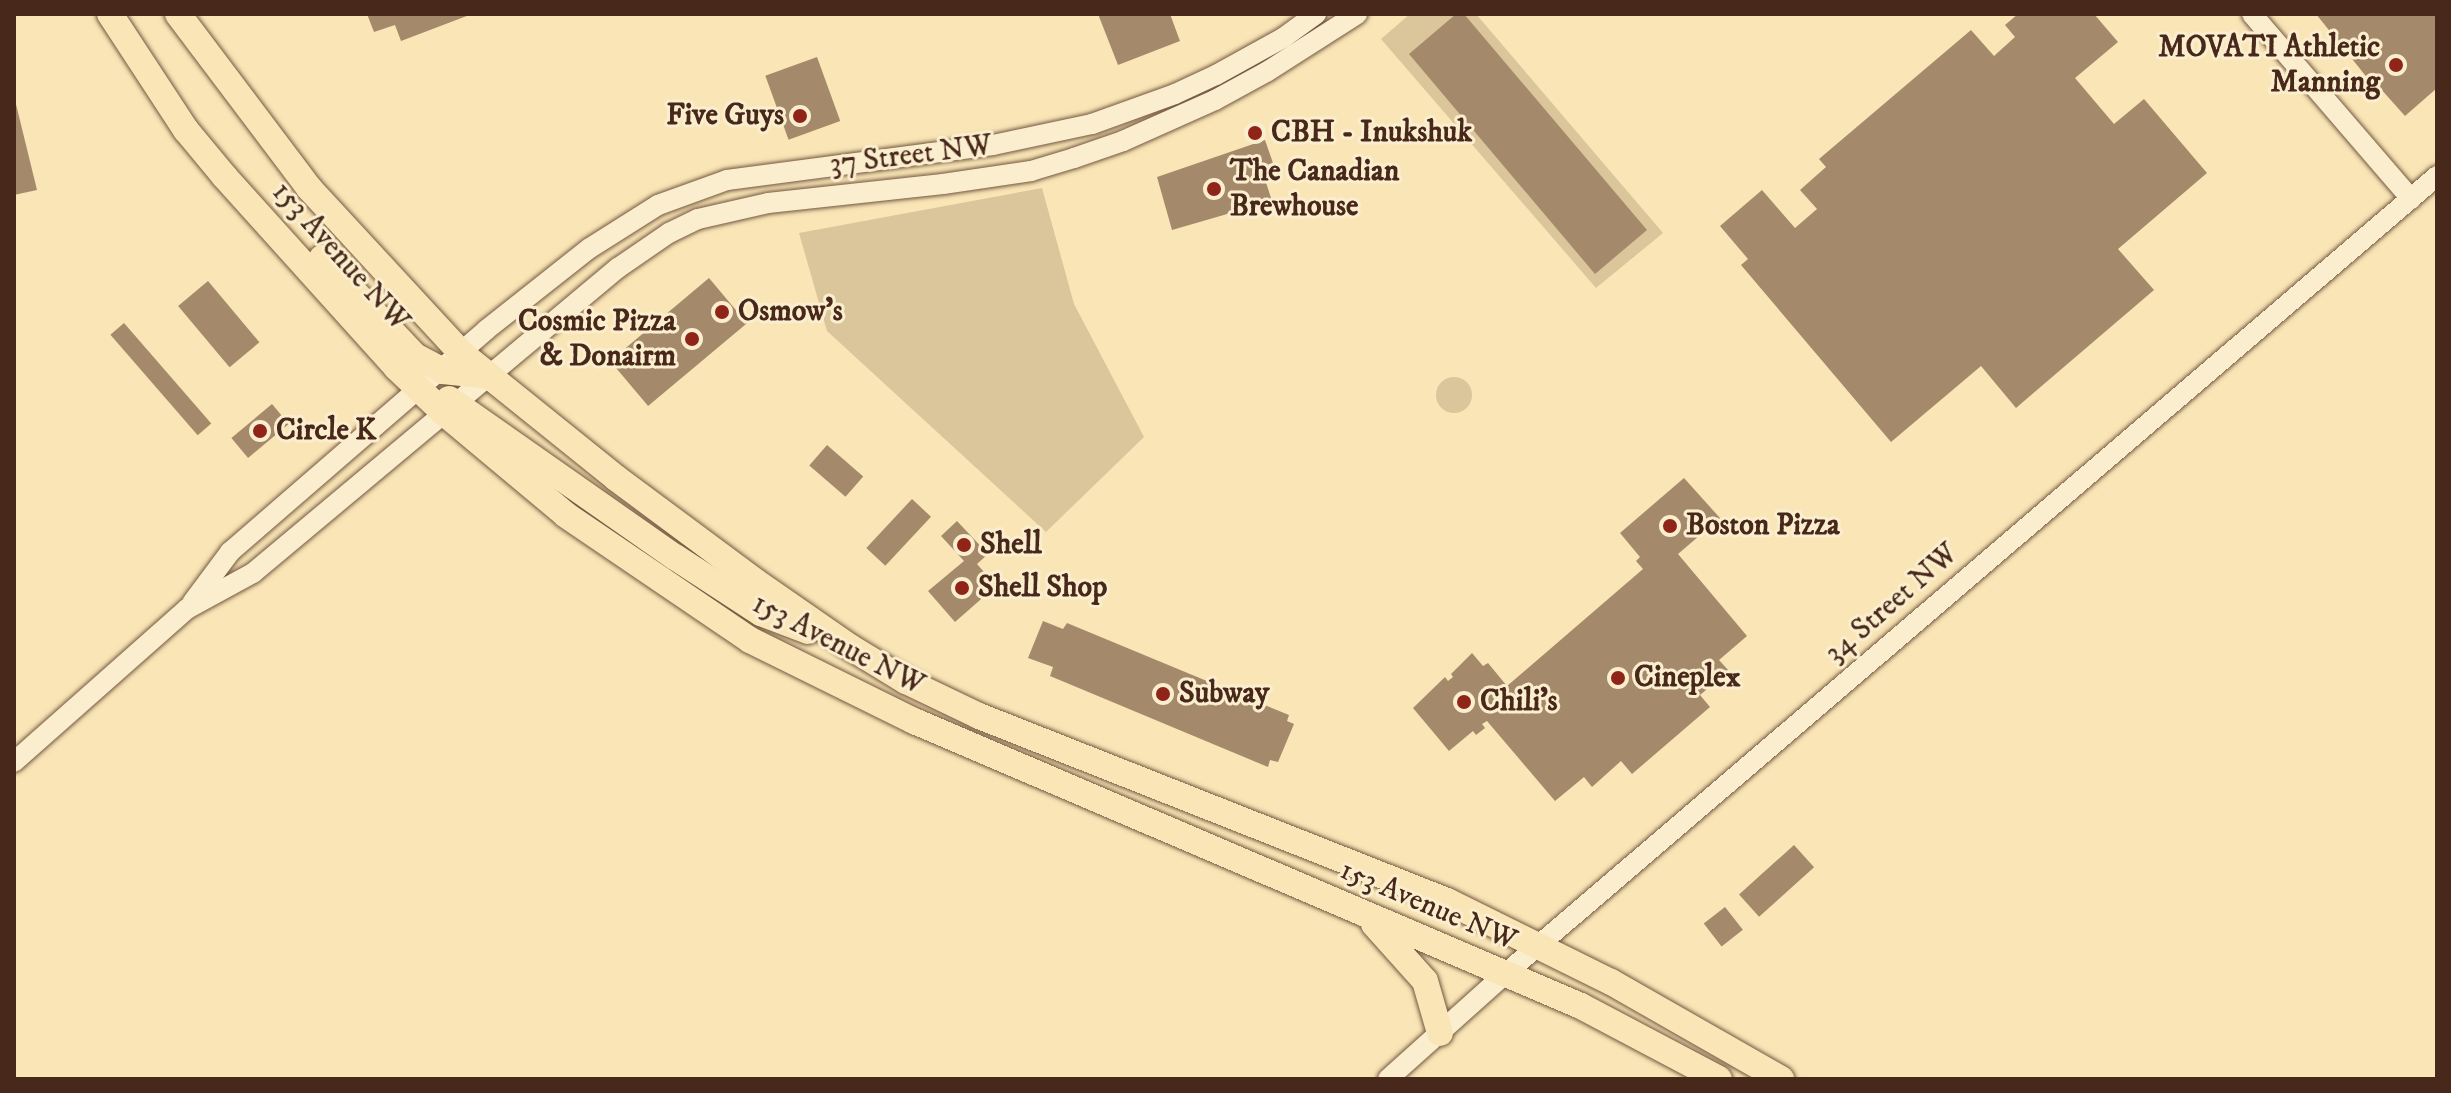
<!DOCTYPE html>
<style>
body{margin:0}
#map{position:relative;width:2451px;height:1093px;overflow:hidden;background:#f9e5b5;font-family:"IM FELL DW Pica",serif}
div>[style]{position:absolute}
.green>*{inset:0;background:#dbc59b}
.round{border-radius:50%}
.building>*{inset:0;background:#a48a6b;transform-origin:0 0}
.roads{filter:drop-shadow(0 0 2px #745741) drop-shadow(0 0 2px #745741)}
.minor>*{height:20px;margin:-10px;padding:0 10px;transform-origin:10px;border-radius:10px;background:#fbeecf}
.major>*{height:26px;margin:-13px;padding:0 13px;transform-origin:13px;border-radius:13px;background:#f9e5b5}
.dots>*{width:22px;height:22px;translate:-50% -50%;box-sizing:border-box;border:4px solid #fbeecf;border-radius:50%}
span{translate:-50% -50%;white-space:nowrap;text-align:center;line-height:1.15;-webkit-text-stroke:6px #fbeecf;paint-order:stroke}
.poi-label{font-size:30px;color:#47281a;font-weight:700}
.right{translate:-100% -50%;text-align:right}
.left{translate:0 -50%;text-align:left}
.street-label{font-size:30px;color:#47281a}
.frame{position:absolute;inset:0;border:16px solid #47281a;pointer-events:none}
</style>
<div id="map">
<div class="green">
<i style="clip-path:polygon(1410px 14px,1476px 14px,1663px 233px,1596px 288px,1381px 39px)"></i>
<i style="clip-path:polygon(1042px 188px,1074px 304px,1144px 437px,1046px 532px,827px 331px,799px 233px)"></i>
<i class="round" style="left:1436px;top:377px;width:36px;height:36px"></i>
</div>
<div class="building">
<i style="clip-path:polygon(367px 14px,472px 14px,401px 41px,395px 25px,374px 32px)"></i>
<i style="clip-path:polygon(1098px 14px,1170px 14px,1180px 41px,1118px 65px)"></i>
<i style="clip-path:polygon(1456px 14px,1464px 14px,1647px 230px,1595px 274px,1409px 54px)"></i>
<i style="clip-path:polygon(2018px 14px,2094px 14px,2118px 42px,2075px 78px,2114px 124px,2144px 99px,2207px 173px,2118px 249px,2154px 290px,2016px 408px,1981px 366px,1891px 442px,1741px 265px,1748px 259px,1720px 226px,1762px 190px,1795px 228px,1817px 209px,1800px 190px,1826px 167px,1819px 159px,1971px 30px,1994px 56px,2015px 37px,2005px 25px)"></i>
<i style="clip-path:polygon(2316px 14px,2437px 14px,2437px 88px,2405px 116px,2380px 88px,2377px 90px)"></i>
<i style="left:817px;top:57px;width:68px;height:55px;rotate:70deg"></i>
<i style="clip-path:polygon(14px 96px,37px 190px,14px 195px)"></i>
<i style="clip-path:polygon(1265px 140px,1273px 163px,1261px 167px,1272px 201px,1172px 230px,1157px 177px)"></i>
<i style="left:709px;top:278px;width:59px;height:129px;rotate:50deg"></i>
<i style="left:208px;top:281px;width:80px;height:39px;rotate:50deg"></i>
<i style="left:124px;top:323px;width:133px;height:18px;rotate:49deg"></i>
<i style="left:272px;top:404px;width:26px;height:53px;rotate:50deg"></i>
<i style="left:827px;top:445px;width:48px;height:27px;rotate:41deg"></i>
<i style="clip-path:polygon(1684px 478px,1720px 518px,1678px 554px,1747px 636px,1719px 660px,1729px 671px,1700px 695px,1710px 707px,1632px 774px,1621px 761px,1592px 787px,1584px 777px,1555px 801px,1487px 721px,1482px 724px,1485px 728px,1476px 735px,1473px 731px,1449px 751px,1413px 708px,1445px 677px,1448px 681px,1453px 677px,1451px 674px,1472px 653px,1483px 666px,1488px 663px,1507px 686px,1643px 569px,1636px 561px,1640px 557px,1620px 533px)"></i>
<i style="left:912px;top:499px;width:26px;height:67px;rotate:43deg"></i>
<i style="clip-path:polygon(957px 521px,988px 554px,977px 564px,996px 586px,955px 622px,928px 591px,964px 561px,941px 536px)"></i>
<i style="clip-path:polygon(1043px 621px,1063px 629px,1067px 623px,1289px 715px,1287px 721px,1294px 724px,1278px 762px,1270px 760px,1268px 767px,1050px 676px,1053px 667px,1028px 658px)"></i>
<i style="left:1794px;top:845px;width:30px;height:74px;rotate:48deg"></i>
<i style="left:1725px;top:907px;width:29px;height:27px;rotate:52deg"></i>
</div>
<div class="roads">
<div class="minor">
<i style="left:2252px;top:14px;width:244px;rotate:49.3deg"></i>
<i style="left:192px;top:603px;width:64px;rotate:-53.3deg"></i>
<i style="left:230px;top:552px;width:339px;rotate:-40.9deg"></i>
<i style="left:486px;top:330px;width:132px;rotate:-38.3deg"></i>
<i style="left:590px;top:248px;width:80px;rotate:-32.3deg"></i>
<i style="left:658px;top:205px;width:73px;rotate:-19.9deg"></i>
<i style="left:727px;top:180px;width:268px;rotate:-7.5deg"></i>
<i style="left:993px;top:145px;width:101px;rotate:-12deg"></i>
<i style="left:1092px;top:124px;width:88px;rotate:-19.9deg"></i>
<i style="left:1175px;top:94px;width:45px;rotate:-24.9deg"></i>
<i style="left:1216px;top:75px;width:77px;rotate:-28.9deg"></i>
<i style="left:1283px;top:38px;width:41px;rotate:-36deg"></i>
<i style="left:14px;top:762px;width:231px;rotate:-41.5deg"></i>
<i style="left:187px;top:609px;width:75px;rotate:-28.6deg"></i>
<i style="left:253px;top:573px;width:476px;rotate:-39.9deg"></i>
<i style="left:618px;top:268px;width:62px;rotate:-34.5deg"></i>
<i style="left:669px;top:233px;width:32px;rotate:-26deg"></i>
<i style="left:698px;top:219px;width:72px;rotate:-12.9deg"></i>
<i style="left:768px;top:203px;width:176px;rotate:-6.2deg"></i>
<i style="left:943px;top:184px;width:89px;rotate:-8.4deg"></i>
<i style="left:1031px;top:171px;width:45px;rotate:-16.8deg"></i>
<i style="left:1074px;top:158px;width:52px;rotate:-19.1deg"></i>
<i style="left:1123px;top:141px;width:101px;rotate:-24deg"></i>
<i style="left:1215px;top:100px;width:60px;rotate:-28.7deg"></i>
<i style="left:1268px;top:71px;width:106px;rotate:-32.6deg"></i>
<i style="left:1388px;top:1079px;width:157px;rotate:-41.9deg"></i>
<i style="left:1505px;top:974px;width:1227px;rotate:-40.57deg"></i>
</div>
<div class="major">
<i style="left:110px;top:14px;width:139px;rotate:56.8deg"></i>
<i style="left:186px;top:130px;width:61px;rotate:50.3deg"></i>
<i style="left:225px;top:177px;width:256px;rotate:48deg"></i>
<i style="left:396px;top:367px;width:65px;rotate:43.8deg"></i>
<i style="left:443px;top:412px;width:160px;rotate:39.9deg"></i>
<i style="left:566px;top:515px;width:222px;rotate:34.2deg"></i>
<i style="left:750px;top:640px;width:183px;rotate:26.3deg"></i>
<i style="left:914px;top:721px;width:725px;rotate:23.14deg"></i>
<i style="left:1581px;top:1006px;width:156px;rotate:27.9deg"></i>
<i style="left:178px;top:14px;width:218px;rotate:53deg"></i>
<i style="left:309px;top:188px;width:226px;rotate:47.3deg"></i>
<i style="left:462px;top:354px;width:198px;rotate:38.8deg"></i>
<i style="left:616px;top:478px;width:174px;rotate:36.6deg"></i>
<i style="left:756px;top:582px;width:114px;rotate:34.7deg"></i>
<i style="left:850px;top:647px;width:66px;rotate:31.3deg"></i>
<i style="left:906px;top:681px;width:81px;rotate:25.6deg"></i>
<i style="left:979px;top:716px;width:503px;rotate:21.57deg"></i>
<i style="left:1447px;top:901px;width:183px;rotate:26.3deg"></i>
<i style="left:1611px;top:982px;width:196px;rotate:29.7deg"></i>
<i style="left:322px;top:258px;width:135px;rotate:46.5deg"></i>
<i style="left:415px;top:356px;width:32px;rotate:28deg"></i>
<i style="left:443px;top:371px;width:45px;rotate:6.3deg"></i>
<i style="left:449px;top:399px;width:276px;rotate:35deg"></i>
<i style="left:675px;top:557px;width:103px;rotate:33.1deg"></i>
<i style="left:761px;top:613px;width:50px;rotate:21deg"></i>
<i style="left:1374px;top:924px;width:76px;rotate:48.2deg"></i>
<i style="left:1425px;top:981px;width:54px;rotate:73.9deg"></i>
</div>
</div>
<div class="dots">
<i style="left:2396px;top:65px;background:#8f2418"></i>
<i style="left:800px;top:116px;background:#8f2418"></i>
<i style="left:1255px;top:133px;background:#8f2418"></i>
<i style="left:1214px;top:189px;background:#8f2418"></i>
<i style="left:722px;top:312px;background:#8f2418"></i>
<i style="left:692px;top:339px;background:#8f2418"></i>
<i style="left:260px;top:431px;background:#8f2418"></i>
<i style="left:1670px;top:526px;background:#8f2418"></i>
<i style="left:964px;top:545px;background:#8f2418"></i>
<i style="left:962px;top:588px;background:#8f2418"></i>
<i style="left:1618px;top:678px;background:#8f2418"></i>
<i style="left:1163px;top:694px;background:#8f2418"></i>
<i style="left:1464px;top:702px;background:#8f2418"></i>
</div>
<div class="poi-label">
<span class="right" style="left:2380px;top:65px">MOVATI Athletic<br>Manning</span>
<span class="right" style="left:784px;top:116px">Five Guys</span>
<span class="left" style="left:1271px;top:133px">CBH - Inukshuk</span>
<span class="left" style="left:1230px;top:189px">The Canadian<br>Brewhouse</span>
<span class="left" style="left:738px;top:312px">Osmow's</span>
<span class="right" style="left:676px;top:339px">Cosmic Pizza<br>&amp; Donairm</span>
<span class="left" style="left:276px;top:431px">Circle K</span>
<span class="left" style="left:1686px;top:526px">Boston Pizza</span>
<span class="left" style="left:980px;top:545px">Shell</span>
<span class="left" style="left:978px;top:588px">Shell Shop</span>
<span class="left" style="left:1634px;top:678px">Cineplex</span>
<span class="left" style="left:1179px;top:694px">Subway</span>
<span class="left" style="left:1480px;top:702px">Chili's</span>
</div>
<div class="street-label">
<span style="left:911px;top:156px;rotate:-7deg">37 Street NW</span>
<span style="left:340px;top:257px;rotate:48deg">153 Avenue NW</span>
<span style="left:1892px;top:604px;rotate:-41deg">34 Street NW</span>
<span style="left:838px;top:645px;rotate:27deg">153 Avenue NW</span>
<span style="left:1428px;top:906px;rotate:23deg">153 Avenue NW</span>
</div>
<div class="frame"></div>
</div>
